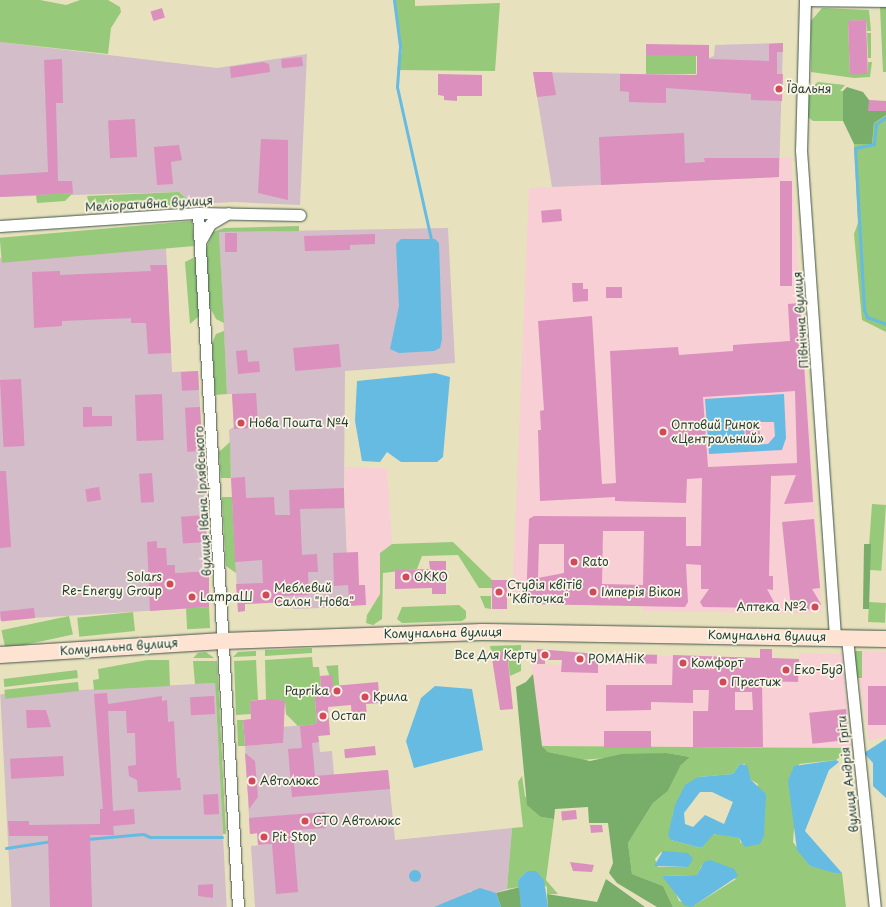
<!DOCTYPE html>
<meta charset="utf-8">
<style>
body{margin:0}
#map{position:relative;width:886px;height:907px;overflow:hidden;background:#e8e1bd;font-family:"Playpen Sans",sans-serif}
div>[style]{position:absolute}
.built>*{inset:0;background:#f7cfd4}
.industrial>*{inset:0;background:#d2bdc8;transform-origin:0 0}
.green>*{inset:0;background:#96c97a;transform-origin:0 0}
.forest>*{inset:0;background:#78ad6a}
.water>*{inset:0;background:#65bbe2}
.round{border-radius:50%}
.stream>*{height:3px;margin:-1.5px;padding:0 1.5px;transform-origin:1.5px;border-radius:1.5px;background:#65bbe2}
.building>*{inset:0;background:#db90be;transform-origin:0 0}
.roads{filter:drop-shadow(0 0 1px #3d5649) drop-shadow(0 0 1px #3d5649)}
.minor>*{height:11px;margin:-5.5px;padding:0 5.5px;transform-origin:5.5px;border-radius:5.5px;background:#fff}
.secondary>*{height:16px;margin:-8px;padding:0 8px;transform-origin:8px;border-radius:8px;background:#fee3d2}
.dots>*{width:11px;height:11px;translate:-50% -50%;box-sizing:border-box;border:2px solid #fcf5e5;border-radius:50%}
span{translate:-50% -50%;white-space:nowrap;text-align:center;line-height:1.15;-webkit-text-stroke:3.5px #fcf5e5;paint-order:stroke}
.poi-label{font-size:12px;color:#1f3d34}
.left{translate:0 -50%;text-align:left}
.right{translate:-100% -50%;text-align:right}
.street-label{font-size:12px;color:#1f3d34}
</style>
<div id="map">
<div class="built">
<i style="clip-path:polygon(791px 157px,822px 614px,818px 610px,810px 614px,649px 611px,643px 611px,643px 606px,512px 603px,529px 188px,779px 177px,779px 158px)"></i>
<i style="clip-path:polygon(344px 467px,387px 468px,392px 544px,380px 553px,380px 604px,349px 606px)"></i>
<i style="clip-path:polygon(855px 651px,886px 652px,886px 736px,869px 741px)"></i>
<i style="clip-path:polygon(562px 653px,799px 659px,799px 653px,842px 654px,851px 748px,542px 746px,531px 664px,561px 665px)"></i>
</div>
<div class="industrial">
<i style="clip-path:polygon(0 42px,217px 68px,307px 54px,300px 205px,235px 202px,193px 204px,179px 192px,0 197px)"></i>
<i style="clip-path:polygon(783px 43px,779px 177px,552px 187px,533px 72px,695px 75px,705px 67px,706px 59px,714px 56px,715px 45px)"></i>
<i style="clip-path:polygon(448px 228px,455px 363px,345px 371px,344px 488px,349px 607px,293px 609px,293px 602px,246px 604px,237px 590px,229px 430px,234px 427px,232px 394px,227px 394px,219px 232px)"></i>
<i style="clip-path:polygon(166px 248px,172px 372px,198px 371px,209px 571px,175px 573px,178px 609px,0 620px,0 258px)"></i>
<i style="left:215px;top:683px;width:224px;height:215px;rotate:87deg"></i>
<i style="clip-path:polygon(317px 724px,320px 752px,332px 751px,334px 775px,388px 770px,395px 840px,512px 828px,507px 889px,496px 893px,470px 891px,466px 897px,434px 907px,255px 907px,251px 846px,271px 844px,270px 832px,250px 834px,245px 746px,283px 743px,282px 727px)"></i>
</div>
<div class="green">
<i style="clip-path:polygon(0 0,40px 0,66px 5px,80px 0,108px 0,120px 7px,121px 12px,111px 28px,108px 54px,0 42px)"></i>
<i style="clip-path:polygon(395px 0,415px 0,415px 6px,500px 3px,495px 71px,397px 70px,402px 51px)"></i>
<i style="clip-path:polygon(880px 7px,886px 7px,886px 72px,883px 72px)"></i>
<i style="clip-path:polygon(822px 8px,869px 10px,871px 31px,867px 31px,866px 20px,848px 21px,850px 74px,868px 74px,868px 62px,872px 62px,870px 77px,854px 78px,811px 72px,811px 21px)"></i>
<i style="clip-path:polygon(867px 33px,871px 33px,871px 58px,868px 58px)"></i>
<i style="left:646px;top:55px;width:50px;height:19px"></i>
<i style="clip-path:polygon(818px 82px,845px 85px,840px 91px,843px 91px,843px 121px,813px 121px,808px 117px,807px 91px)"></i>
<i style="clip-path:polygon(886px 115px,886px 332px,862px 320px,854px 234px,858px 223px,854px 144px,872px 144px,874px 123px)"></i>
<i style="clip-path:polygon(179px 192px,193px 204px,99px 210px,90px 207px,87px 196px)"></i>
<i style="clip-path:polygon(73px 193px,65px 201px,37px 203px,36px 195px)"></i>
<i style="left:192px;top:221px;width:25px;height:193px;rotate:85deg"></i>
<i style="clip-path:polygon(299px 226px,299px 231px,219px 232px,224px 323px,216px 319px,209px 305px,206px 249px,213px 232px,224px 228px)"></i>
<i style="clip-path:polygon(195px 257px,199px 316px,190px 324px,185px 262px)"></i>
<i style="clip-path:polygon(224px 331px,227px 394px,215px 395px,212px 343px,216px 334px)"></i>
<i style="clip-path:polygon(230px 442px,231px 478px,221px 478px,219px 452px)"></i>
<i style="clip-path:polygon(222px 497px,232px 497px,236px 573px,226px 566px)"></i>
<i style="left:872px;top:504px;width:14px;height:66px;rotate:4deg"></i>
<i style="clip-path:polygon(453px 542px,492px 580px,492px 588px,479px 588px,458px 555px,422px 556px,417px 569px,383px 573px,382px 619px,373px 625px,366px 623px,367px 615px,380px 594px,380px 553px,392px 544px)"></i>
<i style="clip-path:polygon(480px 596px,491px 596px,491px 609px,485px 608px)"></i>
<i style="left:869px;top:602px;width:17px;height:20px;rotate:3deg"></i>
<i style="clip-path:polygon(459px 605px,466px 611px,466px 618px,462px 621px,402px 623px,397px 619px,402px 607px)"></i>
<i style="left:209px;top:607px;width:21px;height:23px;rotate:87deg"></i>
<i style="left:133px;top:612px;width:19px;height:56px;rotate:84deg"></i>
<i style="left:69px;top:616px;width:19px;height:69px;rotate:78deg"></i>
<i style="clip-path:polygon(521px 645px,521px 671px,510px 676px,507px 651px,491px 652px,490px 646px)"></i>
<i style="clip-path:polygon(312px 648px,312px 653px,265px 656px,265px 650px)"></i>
<i style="clip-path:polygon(256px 651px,256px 656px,233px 657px,238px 652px)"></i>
<i style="left:855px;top:651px;width:7px;height:27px"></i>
<i style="clip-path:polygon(206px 652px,214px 658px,193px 658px,198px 653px)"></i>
<i style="clip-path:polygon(312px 657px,313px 667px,319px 667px,321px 687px,314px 687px,317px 724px,298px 726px,286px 714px,285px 701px,266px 700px,265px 660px)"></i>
<i style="clip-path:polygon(147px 660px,169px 660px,170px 686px,94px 690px,93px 680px,99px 679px,98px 669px)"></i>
<i style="clip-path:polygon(256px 660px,258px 700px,250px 701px,251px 714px,236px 715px,234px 661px)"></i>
<i style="clip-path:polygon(193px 661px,217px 661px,226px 834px,223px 834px,215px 683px,195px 684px)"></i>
<i style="clip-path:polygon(338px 665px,339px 685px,333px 686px,326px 666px)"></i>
<i style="left:77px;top:670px;width:8px;height:74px;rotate:83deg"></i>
<i style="left:78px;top:682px;width:9px;height:74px;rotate:84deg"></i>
<i style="clip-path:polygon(237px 720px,243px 720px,245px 746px,238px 746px)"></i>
<i style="clip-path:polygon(evenodd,542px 746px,851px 748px,836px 760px,799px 764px,793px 842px,810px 866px,842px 873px,846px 907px,673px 907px,663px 886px,632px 874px,628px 843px,653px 803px,668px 791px,681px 765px,690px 757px,667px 753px,582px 760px,548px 752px,542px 746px,740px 764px,745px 764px,751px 780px,758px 784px,741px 844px,739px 838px,717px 834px,710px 835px,701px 848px,671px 840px,673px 813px,698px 777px,733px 774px,740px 764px,542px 746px,661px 852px,688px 867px,658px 867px,655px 859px,661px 852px,542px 746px,702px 865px,736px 879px,695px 905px,679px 901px,673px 887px,662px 876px,697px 875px,702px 865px)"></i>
<i style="clip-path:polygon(522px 776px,525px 796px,541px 817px,554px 819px,546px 880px,558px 894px,547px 894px,547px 887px,527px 871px,518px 880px,520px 887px,507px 889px,512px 828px,523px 827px,518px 782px)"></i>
</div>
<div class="forest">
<i style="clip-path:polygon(847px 87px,863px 92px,869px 100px,869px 111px,886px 111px,886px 115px,874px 123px,872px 144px,854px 144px,843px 121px,843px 91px)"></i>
<i style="clip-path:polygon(864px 544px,871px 544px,869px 609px,863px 609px)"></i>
<i style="clip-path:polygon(533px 674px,542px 746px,548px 752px,590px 761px,622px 754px,667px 753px,690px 757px,681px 765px,668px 791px,653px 803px,628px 843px,632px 874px,663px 886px,673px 907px,657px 907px,617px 883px,609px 873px,613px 863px,608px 823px,589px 823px,588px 807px,555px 809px,554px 819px,541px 817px,527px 805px,516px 687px,526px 682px)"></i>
<i style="clip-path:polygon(606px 879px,645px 907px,548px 907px,547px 894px,597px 902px)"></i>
<i style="clip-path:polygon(520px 887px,521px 907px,501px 907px,496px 893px)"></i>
</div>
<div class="water">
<i style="clip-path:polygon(401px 239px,435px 239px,439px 243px,442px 339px,440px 348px,434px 351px,399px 353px,390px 349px,399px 306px,396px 244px)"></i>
<i style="clip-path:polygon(435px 373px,450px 377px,443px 457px,437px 462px,401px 462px,387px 452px,380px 462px,362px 461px,355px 421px,357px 381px)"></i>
<i style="clip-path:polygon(evenodd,784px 394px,786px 438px,782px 450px,709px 454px,705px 399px,784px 394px,744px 422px,774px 422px,775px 436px,768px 444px,751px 445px,745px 440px,744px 422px)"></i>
<i style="clip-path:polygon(435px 686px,472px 689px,483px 750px,414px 768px,406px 741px,421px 698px)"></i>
<i style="clip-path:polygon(886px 739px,886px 798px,873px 786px,873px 763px,864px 753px)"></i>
<i style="clip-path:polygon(836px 760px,839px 762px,829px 770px,805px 831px,842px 873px,835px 873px,810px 866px,797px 850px,788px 781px,794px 766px)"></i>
<i style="clip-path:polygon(evenodd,740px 764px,747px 765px,751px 780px,766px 794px,764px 836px,760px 844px,745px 847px,739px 838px,714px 834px,701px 848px,671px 840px,668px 835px,675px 805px,685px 785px,698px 777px,733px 774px,740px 764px,700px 792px,712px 792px,733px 802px,724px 824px,705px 815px,693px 827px,685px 824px,684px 813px,700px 792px)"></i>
<i style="clip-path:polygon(663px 851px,688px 853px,693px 859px,688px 867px,654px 866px)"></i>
<i style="clip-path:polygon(710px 860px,734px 869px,738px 876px,692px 907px,685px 906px,662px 876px,697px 875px,704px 862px)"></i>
<i class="round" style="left:409px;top:870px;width:12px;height:12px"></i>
<i style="clip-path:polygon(527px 871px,536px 871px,544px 880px,548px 907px,521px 907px,518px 880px)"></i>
<i style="clip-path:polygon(480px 888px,496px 893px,501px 907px,434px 907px)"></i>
</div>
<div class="stream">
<i style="left:394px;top:0;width:46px;rotate:82.6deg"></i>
<i style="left:400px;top:46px;width:41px;rotate:94.2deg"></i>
<i style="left:397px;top:87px;width:156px;rotate:77.4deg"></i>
<i style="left:886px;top:117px;width:12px;rotate:145deg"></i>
<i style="left:876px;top:124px;width:20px;rotate:96deg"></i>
<i style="left:874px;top:144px;width:19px;rotate:168deg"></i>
<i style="left:855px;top:148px;width:162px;rotate:86.8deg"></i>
<i style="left:864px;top:310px;width:8px;rotate:67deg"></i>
<i style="left:867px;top:317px;width:20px;rotate:20deg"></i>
<i style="left:87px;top:839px;width:56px;rotate:-5.1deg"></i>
<i style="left:143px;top:834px;width:8px;rotate:23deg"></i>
<i style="left:150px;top:837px;width:72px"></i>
<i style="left:6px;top:848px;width:47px;rotate:-8.7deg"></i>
</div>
<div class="building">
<i style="left:162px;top:8px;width:10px;height:12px;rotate:73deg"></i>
<i style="left:866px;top:20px;width:54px;height:18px;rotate:88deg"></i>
<i style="clip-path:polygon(783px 43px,783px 52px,777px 52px,777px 74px,783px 74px,782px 101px,751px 100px,751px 94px,666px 88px,666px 103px,629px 102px,629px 92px,620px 91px,620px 74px,697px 75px,697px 56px,646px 55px,646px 44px,709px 45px,709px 59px,769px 61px,769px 44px)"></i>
<i style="left:302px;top:57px;width:9px;height:21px;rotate:84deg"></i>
<i style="clip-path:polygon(62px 59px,63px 103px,56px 103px,58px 181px,72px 181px,73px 193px,0 197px,0 175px,48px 172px,44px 60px)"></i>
<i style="clip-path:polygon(263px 62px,269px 64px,270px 72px,231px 78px,230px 67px)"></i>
<i style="clip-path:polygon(533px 72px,552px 72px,556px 95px,537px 97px)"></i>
<i style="clip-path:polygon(438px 74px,482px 75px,482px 96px,457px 96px,457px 101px,444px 100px,444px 96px,438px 95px)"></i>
<i style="clip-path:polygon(869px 100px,886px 101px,886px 111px,868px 111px)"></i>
<i style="left:135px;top:119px;width:38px;height:27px;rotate:87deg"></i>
<i style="clip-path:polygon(684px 133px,685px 163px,705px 162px,704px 158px,779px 158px,779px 177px,601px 185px,599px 137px)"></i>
<i style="clip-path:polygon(261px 139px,288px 140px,288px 200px,258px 193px)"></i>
<i style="clip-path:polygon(179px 145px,182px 160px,171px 162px,173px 184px,157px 185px,154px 147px)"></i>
<i style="left:780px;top:181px;width:12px;height:105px"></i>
<i style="left:561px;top:209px;width:12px;height:20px;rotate:85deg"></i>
<i style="left:225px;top:233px;width:12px;height:19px"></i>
<i style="clip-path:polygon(375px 234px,375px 244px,350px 245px,350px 250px,305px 251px,304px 236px)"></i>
<i style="clip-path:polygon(150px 265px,167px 265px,171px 353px,148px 354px,146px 323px,131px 323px,131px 318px,62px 321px,62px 326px,34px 328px,32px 272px,60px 271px,60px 275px,151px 271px)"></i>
<i style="clip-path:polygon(572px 283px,583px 283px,583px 289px,588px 289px,588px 301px,573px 302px)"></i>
<i style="left:622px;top:287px;width:11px;height:16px;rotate:90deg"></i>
<i style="clip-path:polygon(evenodd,800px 303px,813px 502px,784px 504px,796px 475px,771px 476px,769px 576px,773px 576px,773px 590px,767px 589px,775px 604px,772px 608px,703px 607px,700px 602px,709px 589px,701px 589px,701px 565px,686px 564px,688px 602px,685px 607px,526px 604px,529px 519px,534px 516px,686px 517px,686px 546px,701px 546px,702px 478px,687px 479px,686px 503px,615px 501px,615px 497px,540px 501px,538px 430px,541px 430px,540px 411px,544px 410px,538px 321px,592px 316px,602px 484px,616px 483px,610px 351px,678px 347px,679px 355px,733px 351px,733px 345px,790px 341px,788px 304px,800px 303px,795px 391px,797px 463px,708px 467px,703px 397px,795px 391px,800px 303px,603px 531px,644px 531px,643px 585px,602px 584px,603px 531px,800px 303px,539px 544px,564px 544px,564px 573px,538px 578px,539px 544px)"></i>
<i style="left:339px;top:344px;width:23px;height:46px;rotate:85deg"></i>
<i style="clip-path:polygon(247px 350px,248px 362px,259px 361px,260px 372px,238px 374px,236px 351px)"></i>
<i style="left:198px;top:371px;width:19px;height:17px;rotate:87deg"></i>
<i style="left:21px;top:379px;width:67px;height:21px;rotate:87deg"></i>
<i style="clip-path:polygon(256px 393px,258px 423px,249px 424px,249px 428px,234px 429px,232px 394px)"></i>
<i style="left:162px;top:394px;width:46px;height:27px;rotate:88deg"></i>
<i style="clip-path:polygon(83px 407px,92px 407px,92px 416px,112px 416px,112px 426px,83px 427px)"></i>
<i style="left:200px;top:407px;width:44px;height:15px;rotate:87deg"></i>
<i style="left:759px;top:422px;width:13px;height:14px;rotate:86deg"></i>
<i style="clip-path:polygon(0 471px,6px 471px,11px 547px,0 548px)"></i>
<i style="left:152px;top:473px;width:29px;height:13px;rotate:86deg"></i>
<i style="clip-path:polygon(245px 477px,246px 498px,274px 497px,275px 515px,290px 515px,289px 490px,344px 488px,344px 508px,300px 509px,302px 555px,317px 554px,318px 572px,308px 572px,309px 595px,283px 596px,283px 602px,245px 604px,245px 611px,238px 612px,236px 584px,263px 583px,262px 560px,235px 562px,231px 478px)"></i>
<i style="left:99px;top:487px;width:13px;height:14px;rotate:81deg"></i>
<i style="left:205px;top:515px;width:27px;height:24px;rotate:86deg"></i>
<i style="clip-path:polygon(814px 519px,820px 588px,812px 589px,821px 604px,818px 610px,791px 608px,782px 522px)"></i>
<i style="clip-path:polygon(157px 541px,157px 548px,166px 548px,167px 565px,175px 565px,175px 573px,209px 571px,209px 607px,150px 611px,147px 542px)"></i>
<i style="clip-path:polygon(358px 552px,359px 585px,365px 585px,366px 605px,349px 606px,348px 585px,334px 586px,333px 553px)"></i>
<i style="clip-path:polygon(429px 561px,446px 561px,446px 594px,432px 594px,432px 588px,395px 589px,395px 570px,430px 569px)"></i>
<i style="left:492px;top:580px;width:15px;height:29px"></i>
<i style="left:34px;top:608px;width:10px;height:34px;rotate:84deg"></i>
<i style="clip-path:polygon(537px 649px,598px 654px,598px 673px,561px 672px,562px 660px,545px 660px,545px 664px,537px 664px)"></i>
<i style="clip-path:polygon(evenodd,760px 649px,772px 649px,772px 658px,799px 659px,798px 682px,762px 681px,763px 747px,693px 747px,693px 711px,708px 711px,709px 690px,693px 690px,693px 703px,651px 702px,651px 710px,606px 711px,606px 685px,672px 685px,673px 655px,760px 658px,760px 649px,735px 692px,752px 692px,753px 710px,735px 710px,735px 692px)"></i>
<i style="clip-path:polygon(507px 651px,513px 709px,500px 710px,491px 652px)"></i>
<i style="left:618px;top:654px;width:39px;height:9px;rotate:1deg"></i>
<i style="clip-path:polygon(332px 675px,333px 686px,378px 682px,380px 703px,366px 704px,367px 719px,352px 720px,351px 705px,328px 707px,330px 735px,318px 736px,319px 742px,312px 743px,315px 776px,388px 770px,390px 789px,292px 797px,288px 749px,302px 748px,300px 726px,317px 724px,314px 687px,321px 687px,320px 676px)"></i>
<i style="left:868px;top:686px;width:18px;height:39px"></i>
<i style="clip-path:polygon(107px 693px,108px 704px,162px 696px,162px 701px,167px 700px,168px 722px,174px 721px,177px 778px,180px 778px,181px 790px,138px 792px,137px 780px,129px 776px,128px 766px,136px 765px,135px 733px,127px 733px,126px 711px,108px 711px,113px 811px,134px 809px,135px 824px,113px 826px,114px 835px,90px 835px,92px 907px,50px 907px,48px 836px,9px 836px,8px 821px,29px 821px,29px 825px,100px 824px,100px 809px,103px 809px,94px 694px)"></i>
<i style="left:214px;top:696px;width:18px;height:24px;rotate:87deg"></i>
<i style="clip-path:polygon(271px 699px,285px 701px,283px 743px,245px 746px,243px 720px,251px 719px,250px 701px)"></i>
<i style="left:846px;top:709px;width:31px;height:37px;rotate:84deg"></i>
<i style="clip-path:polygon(26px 710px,46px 710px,51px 727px,27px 728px)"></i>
<i style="left:604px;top:731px;width:47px;height:17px"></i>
<i style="left:375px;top:746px;width:9px;height:31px;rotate:84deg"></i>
<i style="clip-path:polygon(245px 753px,255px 761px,258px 797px,249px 809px)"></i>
<i style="left:63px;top:756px;width:20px;height:53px;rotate:87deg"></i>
<i style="left:218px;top:794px;width:20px;height:15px;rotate:87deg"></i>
<i style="left:576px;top:810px;width:9px;height:15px;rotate:84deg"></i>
<i style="clip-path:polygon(325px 812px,326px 828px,293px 830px,298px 892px,276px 894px,272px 844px,258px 845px,257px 833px,250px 834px,249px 818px)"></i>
<i style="clip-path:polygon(590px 825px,602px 825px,603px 832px,591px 833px)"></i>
<i style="clip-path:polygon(570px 862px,594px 865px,592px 872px,573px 871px)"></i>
<i style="clip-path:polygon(213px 884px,213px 898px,198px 896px,198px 885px)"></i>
</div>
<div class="roads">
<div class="minor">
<i style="left:805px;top:0;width:150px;rotate:91.5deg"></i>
<i style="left:801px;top:150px;width:489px;rotate:86deg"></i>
<i style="left:805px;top:0;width:81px;rotate:0.7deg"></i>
<i style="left:198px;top:213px;width:695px;rotate:86.7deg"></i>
<i style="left:0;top:226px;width:198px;rotate:-3.8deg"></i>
<i style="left:198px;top:213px;width:102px;rotate:1.1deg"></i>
<i style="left:200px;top:242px;width:21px;rotate:-61deg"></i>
<i style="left:210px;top:224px;width:21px;rotate:-31deg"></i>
<i style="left:847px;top:638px;width:270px;rotate:84.1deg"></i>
</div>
<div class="secondary">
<i style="left:0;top:655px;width:223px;rotate:-3.6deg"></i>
<i style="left:223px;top:641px;width:259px;rotate:-2deg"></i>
<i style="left:482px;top:632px;width:404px;rotate:1deg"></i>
</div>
</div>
<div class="dots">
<i style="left:779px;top:89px;background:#d1495b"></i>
<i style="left:241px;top:423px;background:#d1495b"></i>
<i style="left:663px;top:432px;background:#d1495b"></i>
<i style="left:574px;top:562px;background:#d1495b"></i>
<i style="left:406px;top:577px;background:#d1495b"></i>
<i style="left:170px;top:584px;background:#d1495b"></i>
<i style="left:499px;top:592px;background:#d1495b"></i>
<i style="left:593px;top:592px;background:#d1495b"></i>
<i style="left:266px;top:595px;background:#d1495b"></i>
<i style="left:192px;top:597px;background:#d1495b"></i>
<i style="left:815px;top:607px;background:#d1495b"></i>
<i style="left:545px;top:655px;background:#d1495b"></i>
<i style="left:580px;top:659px;background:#d1495b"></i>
<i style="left:683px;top:663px;background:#d1495b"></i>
<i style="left:786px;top:670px;background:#d1495b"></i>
<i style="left:723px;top:682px;background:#d1495b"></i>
<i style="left:337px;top:691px;background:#d1495b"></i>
<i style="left:365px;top:697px;background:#d1495b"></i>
<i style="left:323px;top:716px;background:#d1495b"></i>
<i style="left:252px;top:781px;background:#d1495b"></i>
<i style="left:305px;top:821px;background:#d1495b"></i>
<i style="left:264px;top:837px;background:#d1495b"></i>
</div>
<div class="poi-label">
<span class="left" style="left:787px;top:89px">Їдальня</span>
<span class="left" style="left:249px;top:423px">Нова Пошта №4</span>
<span class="left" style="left:671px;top:432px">Оптовий Ринок<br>«Центральний»</span>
<span class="left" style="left:582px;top:562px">Rato</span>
<span class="right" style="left:162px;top:584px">Solars<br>Re-Energy Group</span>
<span class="left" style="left:414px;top:577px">ОККО</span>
<span class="left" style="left:507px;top:592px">Студія квітів<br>"Квіточка"</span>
<span class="left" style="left:274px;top:595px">Меблевий<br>Салон "Нова"</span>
<span class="left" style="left:601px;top:592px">Імперія Вікон</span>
<span class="left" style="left:200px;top:597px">LampaШ</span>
<span class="right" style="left:807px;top:607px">Аптека №2</span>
<span class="right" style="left:537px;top:655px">Все Для Керту</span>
<span class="left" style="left:588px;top:659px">РОМАНіК</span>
<span class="left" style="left:691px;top:663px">Комфорт</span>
<span class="left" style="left:794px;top:670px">Еко-Буд</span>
<span class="left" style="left:731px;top:682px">Престиж</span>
<span class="right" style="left:329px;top:691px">Paprika</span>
<span class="left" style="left:373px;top:697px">Крила</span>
<span class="left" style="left:331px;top:716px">Остап</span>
<span class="left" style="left:260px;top:781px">Автолюкс</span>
<span class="left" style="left:313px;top:821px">СТО Автолюкс</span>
<span class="left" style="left:272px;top:837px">Pit Stop</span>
</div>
<div class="street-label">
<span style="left:149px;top:204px;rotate:-3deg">Меліоративна вулиця</span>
<span style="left:801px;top:320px;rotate:-94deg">Північна вулиця</span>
<span style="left:203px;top:501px;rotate:-93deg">вулиця Івана Ірлявського</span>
<span style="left:443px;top:633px;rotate:-1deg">Комунальна вулиця</span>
<span style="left:767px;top:636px;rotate:1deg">Комунальна вулиця</span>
<span style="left:119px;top:647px;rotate:-4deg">Комунальна вулиця</span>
<span style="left:848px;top:774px;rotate:-96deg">вулиця Андрія Гріги</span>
</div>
</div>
